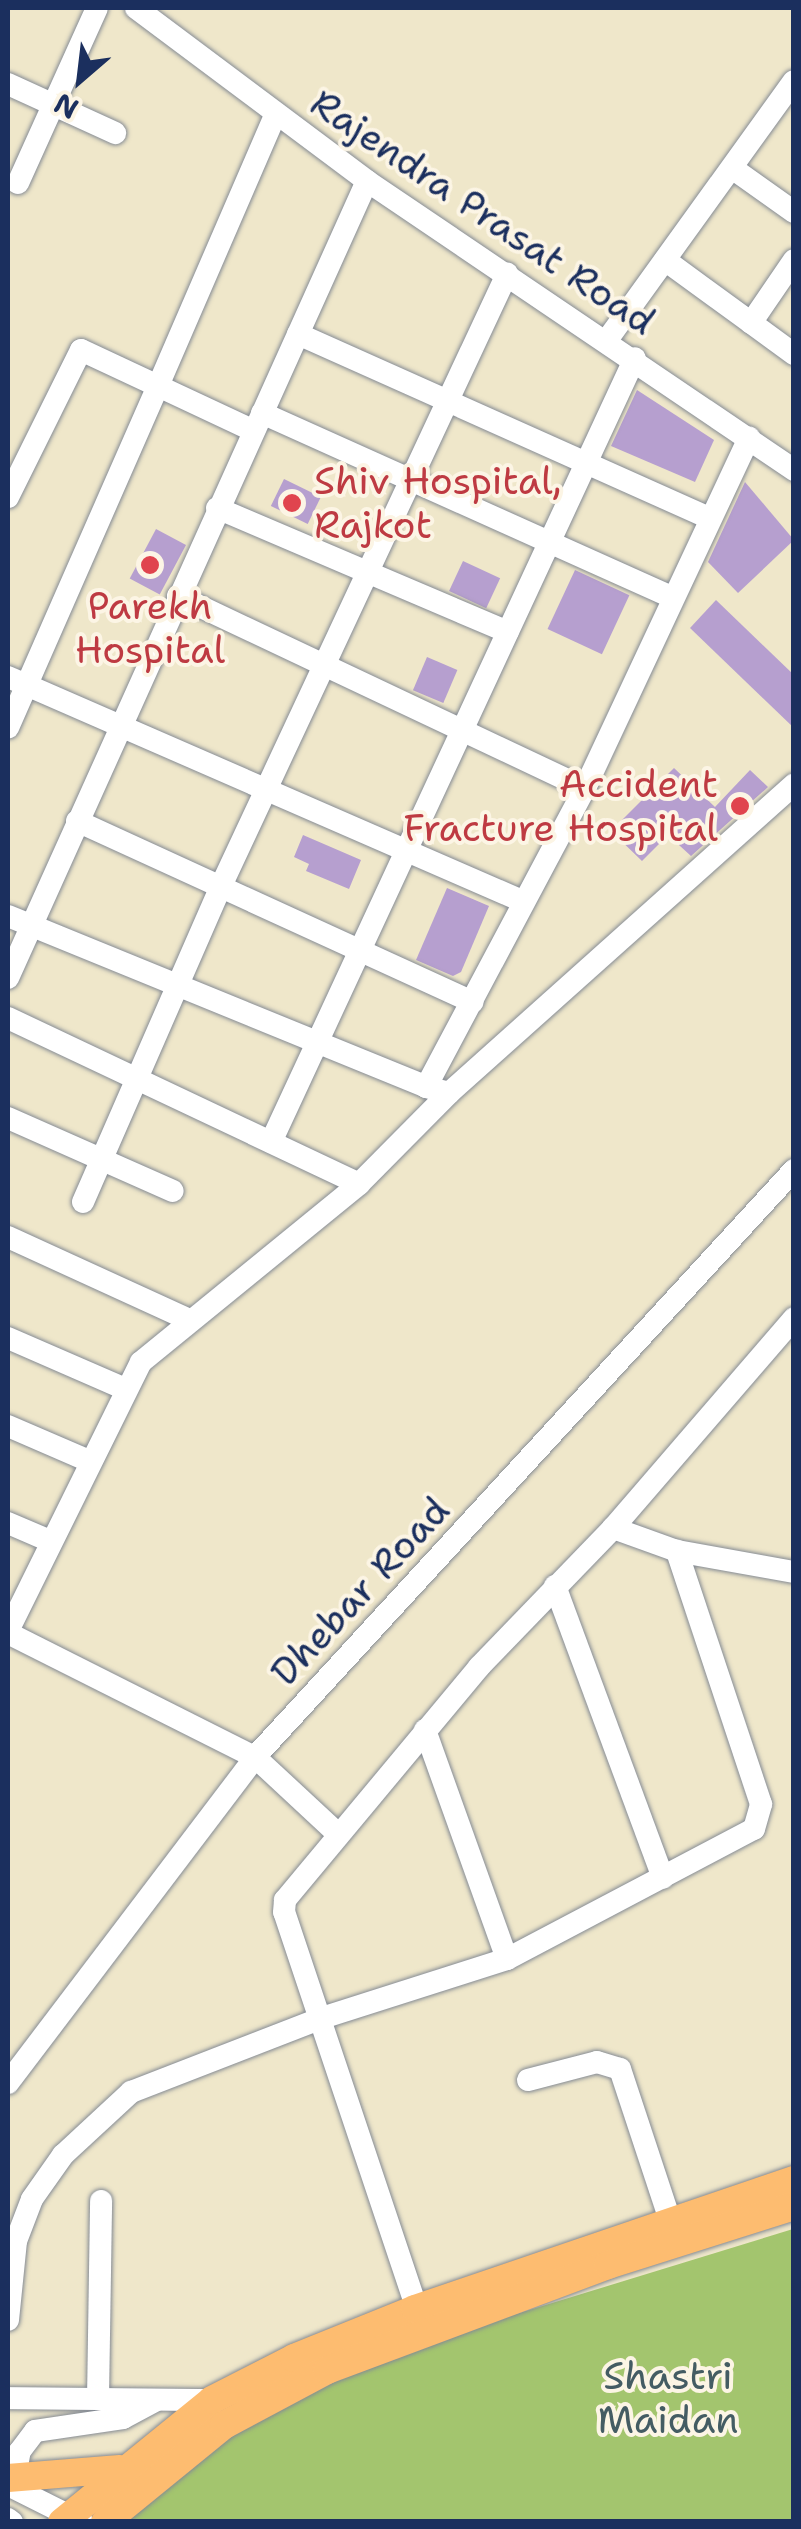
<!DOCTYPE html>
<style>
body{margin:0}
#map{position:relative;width:801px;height:2529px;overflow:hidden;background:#efe7ca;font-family:"Shantell Sans",sans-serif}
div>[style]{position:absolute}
.green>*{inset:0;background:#a3c56e}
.building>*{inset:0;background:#b69fcf;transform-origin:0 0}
.roads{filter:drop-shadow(0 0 2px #858b94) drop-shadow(0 0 2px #858b94)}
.minor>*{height:22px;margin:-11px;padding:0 11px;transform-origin:11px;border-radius:11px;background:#fff}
.major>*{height:28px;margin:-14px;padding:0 14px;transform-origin:14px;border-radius:14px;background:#fdbc70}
.dots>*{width:28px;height:28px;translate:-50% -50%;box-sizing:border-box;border:5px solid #fcf5e5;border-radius:50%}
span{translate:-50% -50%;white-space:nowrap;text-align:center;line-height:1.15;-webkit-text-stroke:8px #fcf5e5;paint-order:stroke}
.street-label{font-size:38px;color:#1b2f5e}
.health-label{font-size:38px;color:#be3a42}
.left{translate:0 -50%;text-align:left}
.right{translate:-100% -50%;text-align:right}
.park-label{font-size:38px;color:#445c63}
.frame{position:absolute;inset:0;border:10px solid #1b2f5e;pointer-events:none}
.north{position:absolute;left:30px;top:30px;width:100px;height:100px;-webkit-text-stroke:8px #fcf5e5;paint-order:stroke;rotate:208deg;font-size:28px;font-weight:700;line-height:40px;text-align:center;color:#1b2f5e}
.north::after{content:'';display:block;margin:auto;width:35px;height:45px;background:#1b2f5e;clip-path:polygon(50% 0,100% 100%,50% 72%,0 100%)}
</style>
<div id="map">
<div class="green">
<i style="clip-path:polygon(793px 2229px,793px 2521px,117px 2522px,243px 2398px)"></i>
</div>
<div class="building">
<i style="clip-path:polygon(637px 390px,714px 440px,695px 482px,611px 446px)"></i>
<i style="left:284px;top:479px;width:41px;height:30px;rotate:26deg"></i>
<i style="clip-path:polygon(745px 482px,794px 540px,738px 593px,708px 562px)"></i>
<i style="left:156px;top:529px;width:34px;height:56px;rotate:28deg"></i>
<i style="left:463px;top:561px;width:41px;height:33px;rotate:25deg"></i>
<i style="left:575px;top:570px;width:60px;height:65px;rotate:25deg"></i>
<i style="clip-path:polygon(716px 600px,794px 675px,794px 728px,690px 628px)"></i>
<i style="left:427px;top:657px;width:33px;height:36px;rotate:23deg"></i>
<i style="clip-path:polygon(674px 768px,715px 807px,750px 770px,768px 787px,691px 856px,668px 835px,642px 861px,611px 831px)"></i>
<i style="clip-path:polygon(303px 835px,361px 860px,349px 889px,306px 871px,309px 864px,294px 857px)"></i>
<i style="clip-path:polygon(447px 888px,489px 906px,461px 972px,453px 976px,416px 960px)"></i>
</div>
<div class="roads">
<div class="minor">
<i style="left:136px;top:8px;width:289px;rotate:36.8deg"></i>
<i style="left:367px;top:181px;width:516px;rotate:34.09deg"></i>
<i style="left:8px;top:84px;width:118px;rotate:24.6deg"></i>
<i style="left:732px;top:168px;width:76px;rotate:35.4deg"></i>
<i style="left:18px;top:183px;width:192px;rotate:-65.7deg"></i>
<i style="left:665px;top:260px;width:160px;rotate:36.1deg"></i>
<i style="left:751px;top:323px;width:76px;rotate:-55.7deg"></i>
<i style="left:298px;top:334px;width:451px;rotate:24.1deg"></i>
<i style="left:607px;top:340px;width:319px;rotate:-54.2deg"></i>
<i style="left:262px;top:413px;width:449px;rotate:24.2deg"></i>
<i style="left:252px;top:430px;width:104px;rotate:-154.9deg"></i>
<i style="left:158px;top:386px;width:297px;rotate:-66.6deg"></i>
<i style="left:8px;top:497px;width:164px;rotate:-63.6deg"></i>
<i style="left:81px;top:350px;width:85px;rotate:25.1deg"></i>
<i style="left:158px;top:386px;width:373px;rotate:113.7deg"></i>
<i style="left:217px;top:508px;width:316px;rotate:23.1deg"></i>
<i style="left:178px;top:596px;width:450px;rotate:25.3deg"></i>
<i style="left:8px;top:677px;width:561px;rotate:23.55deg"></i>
<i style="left:77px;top:821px;width:435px;rotate:24.6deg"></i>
<i style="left:8px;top:916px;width:452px;rotate:22.2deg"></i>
<i style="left:8px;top:978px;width:874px;rotate:-65.75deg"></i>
<i style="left:8px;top:1018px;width:388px;rotate:25.3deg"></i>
<i style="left:449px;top:1093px;width:24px;rotate:-165deg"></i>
<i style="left:426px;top:1087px;width:339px;rotate:-62deg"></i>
<i style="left:585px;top:788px;width:387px;rotate:-64.9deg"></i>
<i style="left:8px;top:1118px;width:180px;rotate:23.9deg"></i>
<i style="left:271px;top:1142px;width:864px;rotate:-65.1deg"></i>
<i style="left:83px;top:1202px;width:345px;rotate:-66.4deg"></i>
<i style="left:221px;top:886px;width:676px;rotate:-64.95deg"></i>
<i style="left:8px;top:1237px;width:199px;rotate:24.6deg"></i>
<i style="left:8px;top:1338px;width:125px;rotate:23.5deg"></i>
<i style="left:8px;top:1426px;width:88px;rotate:23.4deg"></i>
<i style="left:8px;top:1523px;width:46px;rotate:23.2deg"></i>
<i style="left:677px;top:1551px;width:119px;rotate:10.2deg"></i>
<i style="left:555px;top:1586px;width:311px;rotate:69.7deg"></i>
<i style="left:8px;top:1631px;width:300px;rotate:-63.7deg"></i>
<i style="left:141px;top:1362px;width:281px;rotate:-39.2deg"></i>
<i style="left:359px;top:1184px;width:128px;rotate:-45.3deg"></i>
<i style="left:449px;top:1093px;width:463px;rotate:-41.8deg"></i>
<i style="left:8px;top:1633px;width:276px;rotate:26.7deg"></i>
<i style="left:255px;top:1757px;width:113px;rotate:42.9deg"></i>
<i style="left:425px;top:1730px;width:243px;rotate:70.3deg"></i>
<i style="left:528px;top:2080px;width:71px;rotate:-14.6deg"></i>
<i style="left:597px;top:2062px;width:24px;rotate:17deg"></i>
<i style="left:620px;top:2069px;width:162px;rotate:71.7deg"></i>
<i style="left:8px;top:2083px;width:409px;rotate:-52.8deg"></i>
<i style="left:255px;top:1757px;width:797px;rotate:-47.44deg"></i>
<i style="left:8px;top:2320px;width:79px;rotate:-84.2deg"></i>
<i style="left:16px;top:2241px;width:45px;rotate:-69.1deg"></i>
<i style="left:32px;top:2199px;width:54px;rotate:-54.8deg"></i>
<i style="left:63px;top:2155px;width:93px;rotate:-42.8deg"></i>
<i style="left:131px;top:2092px;width:202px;rotate:-21.2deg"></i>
<i style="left:319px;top:2019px;width:197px;rotate:-17.7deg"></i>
<i style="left:507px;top:1959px;width:279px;rotate:-27.8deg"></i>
<i style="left:754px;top:1829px;width:26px;rotate:-74deg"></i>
<i style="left:761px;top:1804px;width:267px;rotate:-108.4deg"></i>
<i style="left:677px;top:1551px;width:68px;rotate:-160.2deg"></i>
<i style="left:422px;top:2324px;width:434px;rotate:-108.5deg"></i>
<i style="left:284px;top:1912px;width:12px;rotate:-85deg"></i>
<i style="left:285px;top:1900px;width:303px;rotate:-50.2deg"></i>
<i style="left:479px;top:1667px;width:193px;rotate:-46deg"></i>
<i style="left:613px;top:1528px;width:277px;rotate:-49.2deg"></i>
<i style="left:8px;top:2398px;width:204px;rotate:0.6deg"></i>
<i style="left:98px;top:2399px;width:198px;rotate:-89.1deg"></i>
<i style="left:15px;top:2478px;width:27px;rotate:-80deg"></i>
<i style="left:20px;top:2451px;width:25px;rotate:-53deg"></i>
<i style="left:35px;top:2431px;width:89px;rotate:-8.4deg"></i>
<i style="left:123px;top:2418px;width:36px;rotate:-28deg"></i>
<i style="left:8px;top:2485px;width:83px;rotate:26.6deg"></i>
<i style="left:8px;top:2519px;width:5px;rotate:37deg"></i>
</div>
<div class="major">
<i style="left:8px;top:2478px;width:112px;rotate:-4.6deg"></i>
<i style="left:62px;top:2522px;width:193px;rotate:-39.1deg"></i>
<i style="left:212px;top:2400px;width:92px;rotate:-27.1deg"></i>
<i style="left:294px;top:2358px;width:131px;rotate:-22deg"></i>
<i style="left:415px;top:2309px;width:400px;rotate:-18.8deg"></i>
<i style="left:105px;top:2522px;width:154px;rotate:-39.2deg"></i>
<i style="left:224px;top:2425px;width:117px;rotate:-28.1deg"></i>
<i style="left:327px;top:2370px;width:300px;rotate:-20.5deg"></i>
<i style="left:608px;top:2265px;width:195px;rotate:-17.6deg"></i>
</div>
</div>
<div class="dots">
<i style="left:292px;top:503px;background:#e0444e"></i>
<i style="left:150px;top:565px;background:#e0444e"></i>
<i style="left:740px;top:806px;background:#e0444e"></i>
</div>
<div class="street-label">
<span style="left:483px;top:212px;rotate:34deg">Rajendra Prasat Road</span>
<span style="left:360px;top:1591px;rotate:-47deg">Dhebar Road</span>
</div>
<div class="health-label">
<span class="left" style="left:314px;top:503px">Shiv Hospital,<br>Rajkot</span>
<span style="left:150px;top:628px">Parekh<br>Hospital</span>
<span class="right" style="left:718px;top:806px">Accident<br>Fracture Hospital</span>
</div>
<div class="park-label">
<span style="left:668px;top:2398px">Shastri<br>Maidan</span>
</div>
<div class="frame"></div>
<div class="north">N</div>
</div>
